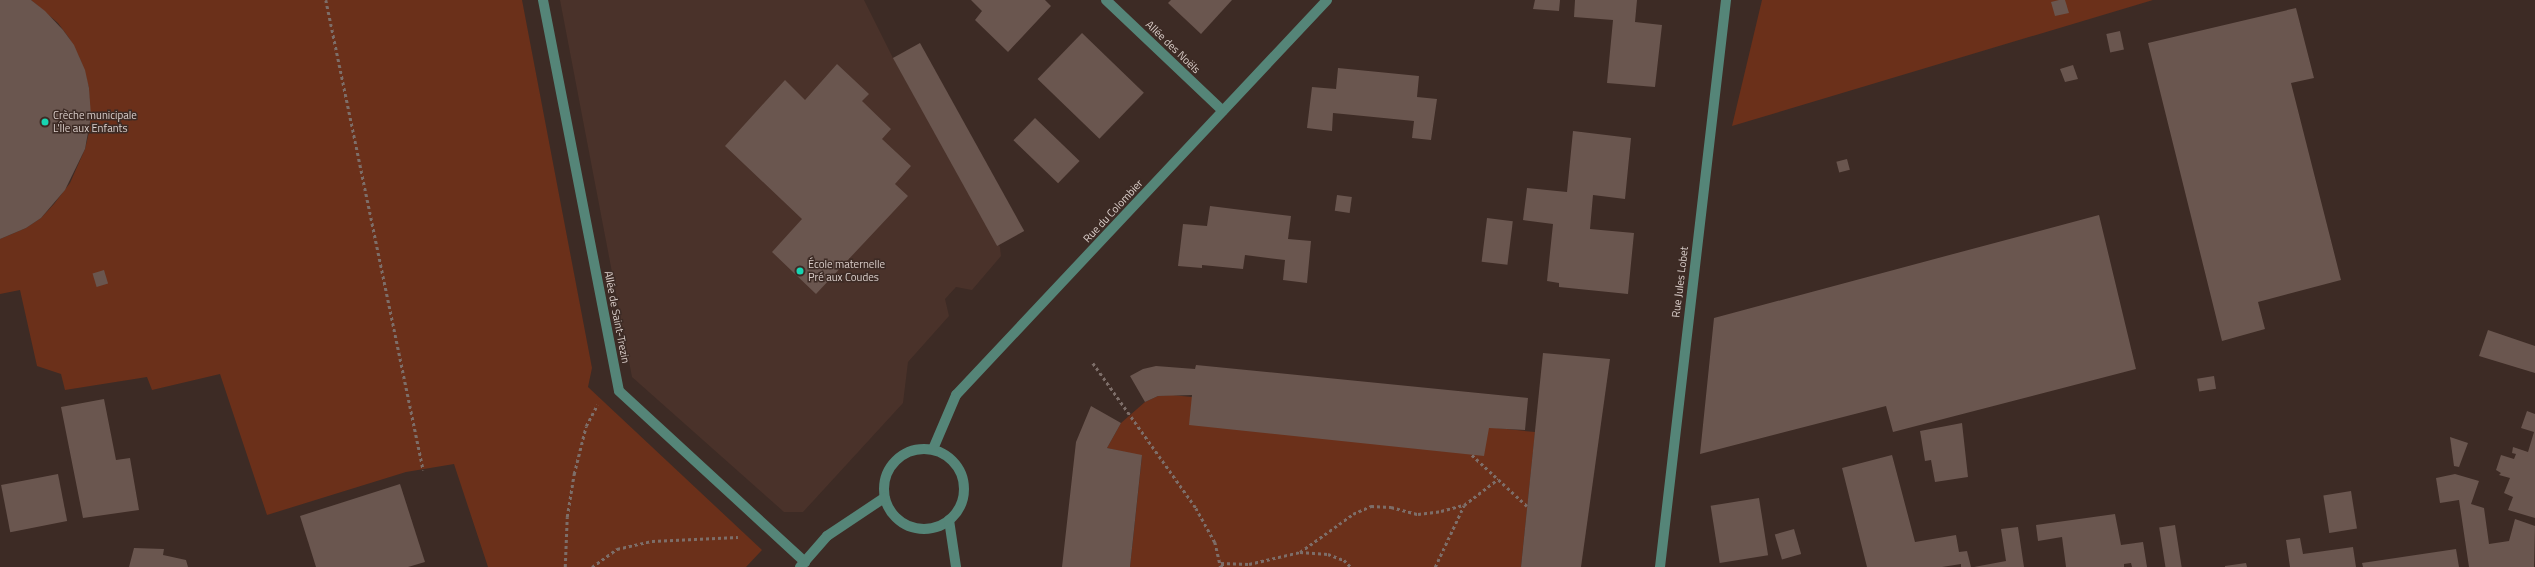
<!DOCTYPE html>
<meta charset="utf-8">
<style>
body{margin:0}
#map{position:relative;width:2535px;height:567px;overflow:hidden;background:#3d2b25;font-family:"Titillium Web",sans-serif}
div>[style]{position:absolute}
.built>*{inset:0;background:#4a322a}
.green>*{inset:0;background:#6b301a}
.building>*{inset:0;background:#6a564f;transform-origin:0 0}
.path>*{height:2.5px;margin-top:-1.25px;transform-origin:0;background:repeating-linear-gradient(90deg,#7d6e69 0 3px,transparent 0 6px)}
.minor>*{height:10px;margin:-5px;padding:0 5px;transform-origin:5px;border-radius:5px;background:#558578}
.minor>.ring{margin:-5px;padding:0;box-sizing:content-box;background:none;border:10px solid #558578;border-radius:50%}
.dots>*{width:11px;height:11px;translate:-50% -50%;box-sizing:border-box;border:2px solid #3d2b25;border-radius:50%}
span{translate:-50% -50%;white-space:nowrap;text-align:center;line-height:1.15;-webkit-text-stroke:3px #3d2b25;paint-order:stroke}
.street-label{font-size:11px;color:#daceca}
.poi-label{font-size:11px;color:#daceca}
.left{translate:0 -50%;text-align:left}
</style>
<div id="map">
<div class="built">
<i style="clip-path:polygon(560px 0,864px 0,893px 58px,1000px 247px,1001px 256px,972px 290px,956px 287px,945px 299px,949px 316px,908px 362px,903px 403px,803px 512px,784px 512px,632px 377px)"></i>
</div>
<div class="green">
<i style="clip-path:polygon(31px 0,522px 0,592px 368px,588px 387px,762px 550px,746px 567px,488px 567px,454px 464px,406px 472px,267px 515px,220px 374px,152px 390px,147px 377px,65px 390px,61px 374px,37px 366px,20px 290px,0 294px,0 239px,26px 228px,41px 218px,54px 204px,70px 183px,85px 149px,90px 128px,89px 88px,81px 61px,69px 38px,58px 23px)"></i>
<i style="clip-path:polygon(1762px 0,2153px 0,1732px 126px)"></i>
<i style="clip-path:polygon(1172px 395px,1535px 432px,1521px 567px,1130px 567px,1142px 456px,1107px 448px,1121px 423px,1145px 402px,1158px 396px)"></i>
</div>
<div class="building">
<i style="clip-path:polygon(0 0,31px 0,45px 11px,63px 30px,74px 45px,85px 70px,89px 88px,91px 116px,85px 149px,65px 190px,41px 218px,26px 228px,0 239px)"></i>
<i style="clip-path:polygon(971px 0,1045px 0,1051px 6px,1008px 52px,975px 20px,982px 11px)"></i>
<i style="clip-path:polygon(1171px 0,1232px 0,1201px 34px,1168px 3px)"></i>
<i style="clip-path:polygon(1535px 0,1560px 0,1559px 11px,1533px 9px)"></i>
<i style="clip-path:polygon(1575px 0,1637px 0,1635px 22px,1662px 25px,1655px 87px,1607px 83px,1613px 20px,1574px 17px)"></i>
<i style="clip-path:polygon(2059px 0,2065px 0,2069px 13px,2055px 16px,2051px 2px)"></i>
<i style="clip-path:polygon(2296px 8px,2314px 78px,2291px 83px,2341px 280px,2258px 302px,2265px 329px,2222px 341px,2148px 43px)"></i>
<i style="left:2120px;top:31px;width:19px;height:14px;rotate:78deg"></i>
<i style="left:1082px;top:33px;width:86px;height:64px;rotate:44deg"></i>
<i style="left:920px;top:43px;width:215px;height:31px;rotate:61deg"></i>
<i style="clip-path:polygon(837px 64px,869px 94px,862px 101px,891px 129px,882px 139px,911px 166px,895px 184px,908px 196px,816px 294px,772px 252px,802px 219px,725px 146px,785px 80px,805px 100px)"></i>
<i style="clip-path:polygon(2073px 65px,2078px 79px,2065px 82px,2060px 69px)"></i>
<i style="clip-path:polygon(1338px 68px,1419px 76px,1417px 97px,1437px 99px,1431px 140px,1412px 138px,1414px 121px,1333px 113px,1332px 131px,1307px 128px,1312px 87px,1336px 89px)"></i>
<i style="left:1035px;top:118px;width:62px;height:31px;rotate:44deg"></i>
<i style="clip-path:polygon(1573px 131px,1631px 138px,1625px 199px,1593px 195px,1590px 229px,1634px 233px,1628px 294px,1559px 287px,1559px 283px,1547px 281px,1553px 224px,1523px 220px,1527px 188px,1567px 192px)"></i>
<i style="left:1847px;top:159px;width:11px;height:11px;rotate:75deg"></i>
<i style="left:1337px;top:195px;width:15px;height:16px;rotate:8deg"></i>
<i style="clip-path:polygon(1210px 206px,1291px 216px,1288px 239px,1311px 241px,1307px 283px,1283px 280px,1285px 260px,1245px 255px,1243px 269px,1202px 265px,1202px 268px,1178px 266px,1183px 224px,1207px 226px)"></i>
<i style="clip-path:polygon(2099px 215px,2136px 369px,1893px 432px,1886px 406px,1700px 454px,1714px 318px)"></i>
<i style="left:1487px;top:218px;width:26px;height:44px;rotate:7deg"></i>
<i style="left:104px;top:270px;width:14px;height:12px;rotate:73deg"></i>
<i style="clip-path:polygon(2488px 330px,2535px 346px,2535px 373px,2479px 356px)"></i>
<i style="clip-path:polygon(1543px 353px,1610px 359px,1581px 567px,1521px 567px)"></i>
<i style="clip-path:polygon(1196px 365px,1528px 398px,1525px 430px,1489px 428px,1484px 456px,1189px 425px,1192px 395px,1158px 396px,1145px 402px,1130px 376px,1143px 369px,1156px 366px,1195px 369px)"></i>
<i style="left:2214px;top:376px;width:13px;height:17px;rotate:81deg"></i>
<i style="clip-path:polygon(104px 399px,116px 460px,130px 458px,139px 510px,83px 518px,61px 407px)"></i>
<i style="clip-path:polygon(1091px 406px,1121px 423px,1107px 448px,1142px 455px,1130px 567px,1062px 567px,1076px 442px)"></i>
<i style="clip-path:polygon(2527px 411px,2535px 414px,2535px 518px,2508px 510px,2513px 497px,2504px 493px,2510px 478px,2499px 475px,2501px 473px,2496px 470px,2501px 455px,2514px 459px,2516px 454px,2512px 453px,2513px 447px,2528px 452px,2534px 432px,2521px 428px)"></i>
<i style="clip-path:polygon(1962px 423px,1968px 477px,1935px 482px,1931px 460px,1925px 461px,1920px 431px)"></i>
<i style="clip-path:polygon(2450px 437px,2468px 443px,2459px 467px,2454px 466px)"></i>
<i style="clip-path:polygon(1892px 455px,1915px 542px,1956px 535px,1959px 552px,1967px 551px,1971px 567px,1961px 567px,1961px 564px,1942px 567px,1867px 567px,1842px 468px)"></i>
<i style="left:58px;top:474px;width:48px;height:58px;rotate:79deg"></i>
<i style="clip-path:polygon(2455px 474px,2479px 481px,2471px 504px,2484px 508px,2489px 544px,2509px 541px,2515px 519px,2535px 526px,2534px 567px,2469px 567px,2459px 500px,2440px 503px,2436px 478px)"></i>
<i style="clip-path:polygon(400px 484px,425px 562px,408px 567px,316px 567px,300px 516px)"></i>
<i style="left:2351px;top:491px;width:38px;height:28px;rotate:81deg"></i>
<i style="left:1759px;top:498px;width:58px;height:49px;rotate:81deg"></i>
<i style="clip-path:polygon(2115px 514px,2121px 545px,2143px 542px,2147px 567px,2132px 567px,2131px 563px,2124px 564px,2124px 567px,2066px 567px,2062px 537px,2038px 541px,2036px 525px)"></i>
<i style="left:2175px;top:525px;width:43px;height:16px;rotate:81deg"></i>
<i style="clip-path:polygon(2018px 527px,2024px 567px,1974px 567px,2006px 561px,2001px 529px)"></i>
<i style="left:1794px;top:529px;width:26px;height:20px;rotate:74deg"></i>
<i style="clip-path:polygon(2300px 538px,2303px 554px,2353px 547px,2356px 567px,2290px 567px,2286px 540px)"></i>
<i style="clip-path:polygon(134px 548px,164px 549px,163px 555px,186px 560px,188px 567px,129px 567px)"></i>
<i style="clip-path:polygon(2456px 549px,2459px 567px,2363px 567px,2362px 563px)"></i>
<i style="clip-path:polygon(2246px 563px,2247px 567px,2225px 567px,2225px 566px)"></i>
</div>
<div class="path">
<i style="left:326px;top:0;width:480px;rotate:78.3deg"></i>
<i style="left:1093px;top:363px;width:178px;rotate:54.6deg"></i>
<i style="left:1196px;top:508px;width:39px;rotate:61deg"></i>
<i style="left:1215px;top:542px;width:26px;rotate:77deg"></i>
<i style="left:1472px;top:455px;width:75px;rotate:42.8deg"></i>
<i style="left:1300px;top:552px;width:28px;rotate:4deg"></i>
<i style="left:1328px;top:554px;width:17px;rotate:21deg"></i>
<i style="left:1344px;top:560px;width:10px;rotate:45deg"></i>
<i style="left:1221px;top:563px;width:28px;rotate:2deg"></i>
<i style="left:1249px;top:564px;width:52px;rotate:-13.2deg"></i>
<i style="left:1300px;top:552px;width:65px;rotate:-35.6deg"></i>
<i style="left:1353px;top:514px;width:20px;rotate:-24deg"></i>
<i style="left:1371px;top:506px;width:20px;rotate:3deg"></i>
<i style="left:1391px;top:507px;width:28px;rotate:15deg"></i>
<i style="left:1418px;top:514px;width:23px;rotate:-7deg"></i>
<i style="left:1441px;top:511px;width:24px;rotate:-15deg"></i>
<i style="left:1221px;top:564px;width:6px;rotate:31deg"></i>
<i style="left:565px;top:567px;width:50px;rotate:-87.7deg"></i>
<i style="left:567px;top:517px;width:44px;rotate:-80.8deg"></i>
<i style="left:574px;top:474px;width:49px;rotate:-76deg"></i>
<i style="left:586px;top:426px;width:24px;rotate:-62deg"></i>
<i style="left:592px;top:567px;width:31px;rotate:-36deg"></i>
<i style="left:617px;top:549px;width:36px;rotate:-13deg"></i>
<i style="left:652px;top:541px;width:86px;rotate:-2.7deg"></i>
<i style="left:1435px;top:567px;width:68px;rotate:-64.9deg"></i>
<i style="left:1464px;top:505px;width:43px;rotate:-37.4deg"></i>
</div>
<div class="minor">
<i style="left:543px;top:0;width:398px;rotate:79deg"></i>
<i style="left:619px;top:391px;width:253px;rotate:42.6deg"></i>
<i style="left:1106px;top:0;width:161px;rotate:43.5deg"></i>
<i class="ring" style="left:884px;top:449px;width:70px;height:70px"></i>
<i style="left:933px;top:449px;width:59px;rotate:-66.9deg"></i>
<i style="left:956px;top:395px;width:542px;rotate:-46.79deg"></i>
<i style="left:949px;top:520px;width:48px;rotate:81.5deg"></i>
<i style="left:800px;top:567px;width:41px;rotate:-48.9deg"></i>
<i style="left:827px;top:536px;width:69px;rotate:-33.7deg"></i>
<i style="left:1660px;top:567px;width:571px;rotate:-83.36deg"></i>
</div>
<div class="dots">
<i style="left:45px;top:122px;background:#17d5b2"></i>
<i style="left:800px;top:271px;background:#17d5b2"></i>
</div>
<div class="street-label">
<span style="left:1173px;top:47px;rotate:44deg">Allée des Noëls</span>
<span style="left:1113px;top:211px;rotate:-47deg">Rue du Colombier</span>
<span style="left:1680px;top:282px;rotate:-83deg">Rue Jules Lobet</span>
<span style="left:617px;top:317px;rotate:79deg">Allée de Saint-Trezin</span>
</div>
<div class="poi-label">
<span class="left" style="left:53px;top:122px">Crèche municipale<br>L'Île aux Enfants</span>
<span class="left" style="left:808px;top:271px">École maternelle<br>Pré aux Coudes</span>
</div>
</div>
